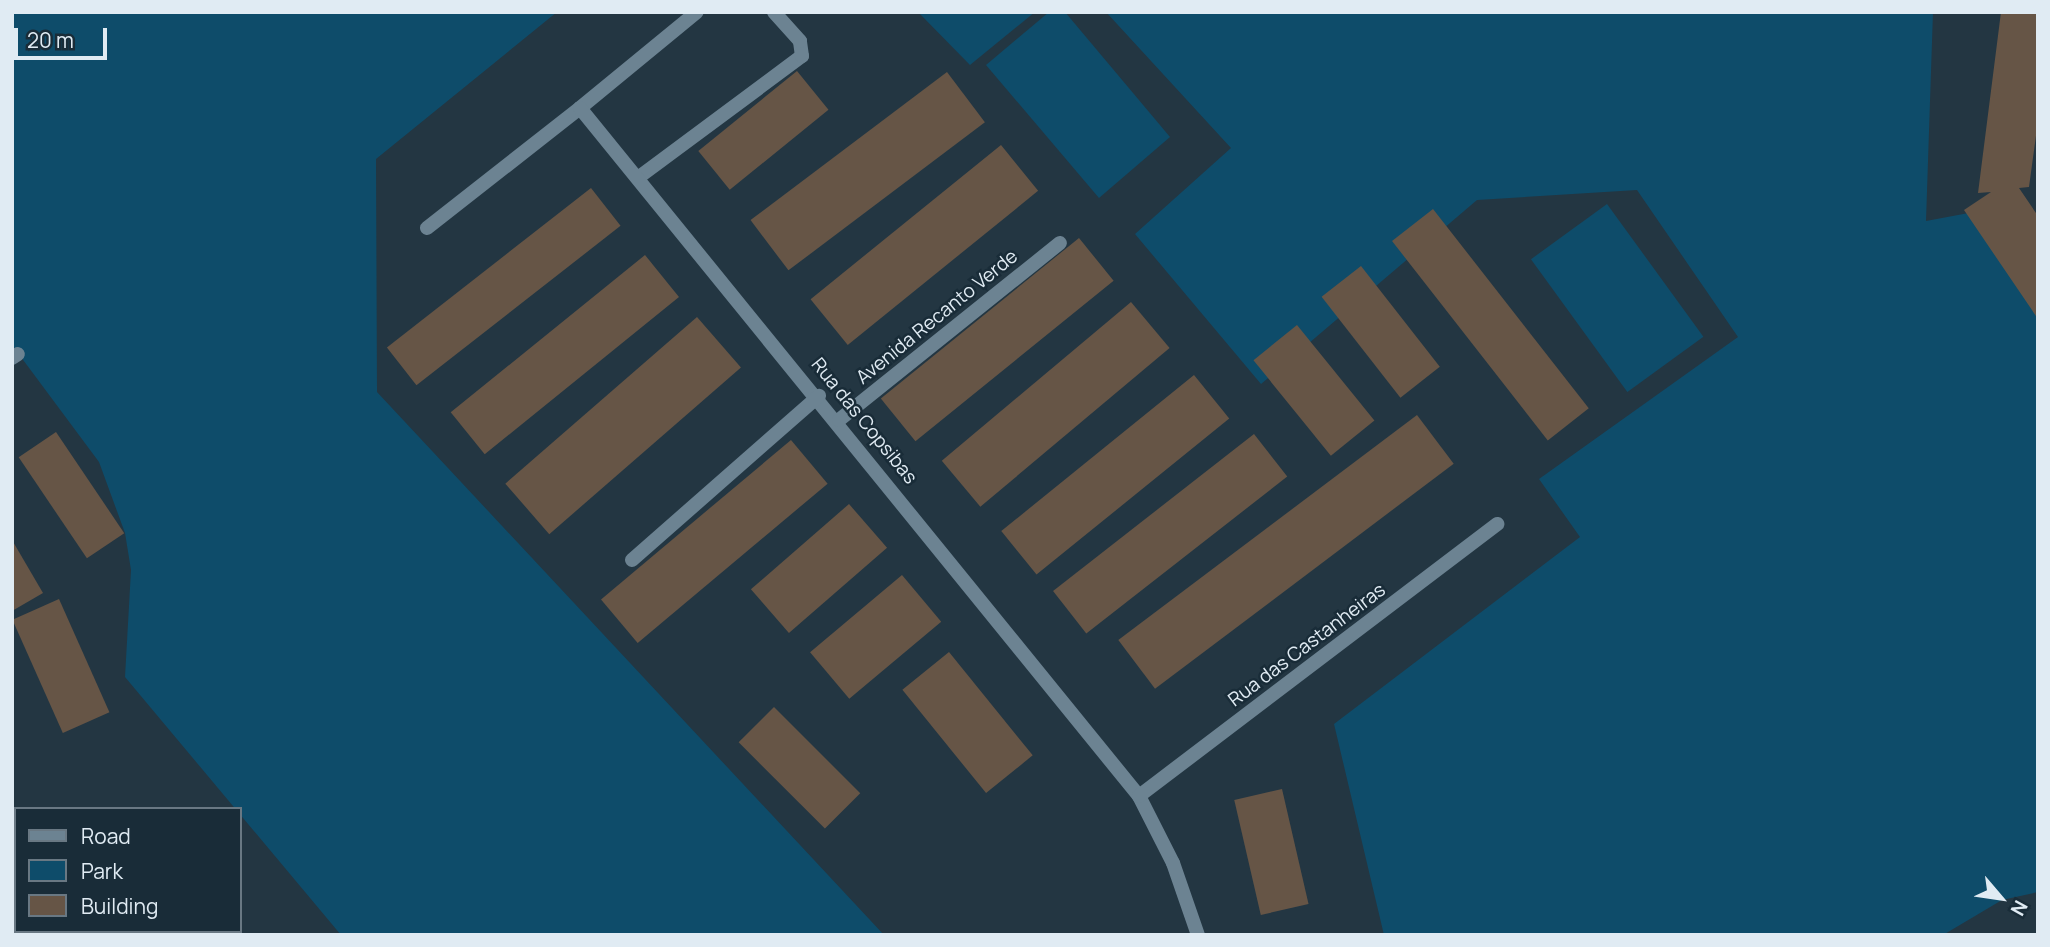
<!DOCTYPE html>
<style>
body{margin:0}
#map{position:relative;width:2050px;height:947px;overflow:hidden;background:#233642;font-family:Manrope,sans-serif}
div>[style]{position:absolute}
.green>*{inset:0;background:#0e4c6a;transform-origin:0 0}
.building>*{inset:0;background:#665546;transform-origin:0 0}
.minor>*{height:14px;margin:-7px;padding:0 7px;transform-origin:7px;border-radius:7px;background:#6c8392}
span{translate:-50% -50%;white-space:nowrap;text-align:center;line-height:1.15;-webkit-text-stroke:5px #192c38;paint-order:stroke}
.street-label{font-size:19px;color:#e0ebf3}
.frame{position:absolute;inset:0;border:14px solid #e0ebf3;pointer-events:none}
.legend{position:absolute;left:14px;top:807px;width:228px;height:126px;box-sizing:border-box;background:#192c38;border:2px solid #697883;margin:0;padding:9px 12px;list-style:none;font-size:21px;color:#e0ebf3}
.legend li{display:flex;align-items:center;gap:14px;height:35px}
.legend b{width:35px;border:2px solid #697883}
.north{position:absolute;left:1966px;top:863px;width:70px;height:70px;-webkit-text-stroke:5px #192c38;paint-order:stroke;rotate:119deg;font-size:19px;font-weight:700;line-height:28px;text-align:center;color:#e0ebf3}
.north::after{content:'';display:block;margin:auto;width:24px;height:32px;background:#e0ebf3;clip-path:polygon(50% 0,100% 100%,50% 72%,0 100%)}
.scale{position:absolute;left:14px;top:28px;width:93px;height:32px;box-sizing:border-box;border:4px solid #e0ebf3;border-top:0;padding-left:9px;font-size:21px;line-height:24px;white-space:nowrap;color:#e0ebf3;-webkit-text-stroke:5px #192c38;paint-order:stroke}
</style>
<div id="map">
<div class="green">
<i style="clip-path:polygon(12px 12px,557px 12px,376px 159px,377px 392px,884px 935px,341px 935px,125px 677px,131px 570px,125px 533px,99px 462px,12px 345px)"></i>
<i style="clip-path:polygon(918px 12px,1035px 12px,970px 65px)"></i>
<i style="clip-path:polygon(1049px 12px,1065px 12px,1170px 137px,1099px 198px,986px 65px)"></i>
<i style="clip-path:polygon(1106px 12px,1933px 12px,1926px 221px,1974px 212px,2038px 318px,2038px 892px,2002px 900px,1943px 935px,1384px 935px,1334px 724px,1580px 537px,1539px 479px,1738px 337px,1637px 190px,1477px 200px,1261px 384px,1135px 234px,1231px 148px)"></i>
<i style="left:1607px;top:204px;width:164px;height:94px;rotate:54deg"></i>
</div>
<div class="building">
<i style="clip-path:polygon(2001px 12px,2038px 12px,2038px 121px,2029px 187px,2019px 188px,2038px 216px,2038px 319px,1964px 210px,1991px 192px,1978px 193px)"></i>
<i style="left:797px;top:71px;width:50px;height:127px;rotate:51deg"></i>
<i style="left:947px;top:72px;width:63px;height:246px;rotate:53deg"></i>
<i style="left:1001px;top:145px;width:59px;height:245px;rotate:51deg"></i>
<i style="left:591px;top:188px;width:48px;height:259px;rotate:52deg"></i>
<i style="left:1433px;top:209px;width:253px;height:52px;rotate:52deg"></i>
<i style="left:1079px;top:238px;width:55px;height:255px;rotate:51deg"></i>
<i style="left:645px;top:255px;width:54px;height:250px;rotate:51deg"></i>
<i style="left:1361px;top:266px;width:128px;height:50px;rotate:52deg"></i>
<i style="left:1131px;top:302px;width:60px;height:247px;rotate:50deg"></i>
<i style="left:697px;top:317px;width:67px;height:254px;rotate:49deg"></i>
<i style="left:1297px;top:325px;width:123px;height:56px;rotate:51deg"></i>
<i style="left:1194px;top:375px;width:56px;height:248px;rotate:51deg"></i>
<i style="left:1417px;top:415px;width:61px;height:374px;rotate:53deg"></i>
<i style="left:56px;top:432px;width:122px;height:45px;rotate:56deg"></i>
<i style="left:1254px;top:434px;width:54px;height:255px;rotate:52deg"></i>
<i style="left:791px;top:440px;width:57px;height:248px;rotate:50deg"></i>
<i style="left:849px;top:504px;width:58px;height:130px;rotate:49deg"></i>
<i style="clip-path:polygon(12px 540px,43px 593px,12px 611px)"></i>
<i style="left:902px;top:575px;width:61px;height:120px;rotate:50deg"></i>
<i style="left:59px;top:599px;width:124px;height:51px;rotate:66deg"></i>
<i style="left:949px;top:652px;width:133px;height:60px;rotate:51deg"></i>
<i style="left:774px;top:707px;width:122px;height:50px;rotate:45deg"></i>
<i style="left:1282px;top:789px;width:118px;height:49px;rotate:77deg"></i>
<i style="clip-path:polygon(16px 818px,16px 848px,12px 844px)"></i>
<i style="left:88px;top:931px;width:62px;height:5px"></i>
</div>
<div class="minor">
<i style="left:580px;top:108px;width:151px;rotate:-39.4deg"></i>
<i style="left:639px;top:177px;width:203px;rotate:-36.6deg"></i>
<i style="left:802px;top:56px;width:15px;rotate:-98deg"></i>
<i style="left:800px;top:41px;width:39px;rotate:-132deg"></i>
<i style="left:427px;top:228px;width:194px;rotate:-38.1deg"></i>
<i style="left:580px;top:108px;width:886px;rotate:50.91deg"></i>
<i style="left:1139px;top:796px;width:75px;rotate:63.1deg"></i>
<i style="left:1173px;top:863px;width:76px;rotate:70.9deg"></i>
<i style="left:12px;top:358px;width:7px;rotate:-34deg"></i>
<i style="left:839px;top:420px;width:283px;rotate:-38.7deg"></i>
<i style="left:632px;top:560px;width:249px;rotate:-41.3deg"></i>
<i style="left:1139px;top:796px;width:450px;rotate:-37.2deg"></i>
<i style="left:12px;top:918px;width:7px;rotate:56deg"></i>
</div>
<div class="street-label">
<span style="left:937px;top:317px;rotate:-39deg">Avenida Recanto Verde</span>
<span style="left:864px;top:421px;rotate:51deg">Rua das Copsibas</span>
<span style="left:1307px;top:645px;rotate:-37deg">Rua das Castanheiras</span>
</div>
<div class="frame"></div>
<ul class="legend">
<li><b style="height:9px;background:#6c8392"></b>Road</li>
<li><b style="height:19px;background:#0e4c6a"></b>Park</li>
<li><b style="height:19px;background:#665546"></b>Building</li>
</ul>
<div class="north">N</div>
<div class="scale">20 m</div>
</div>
